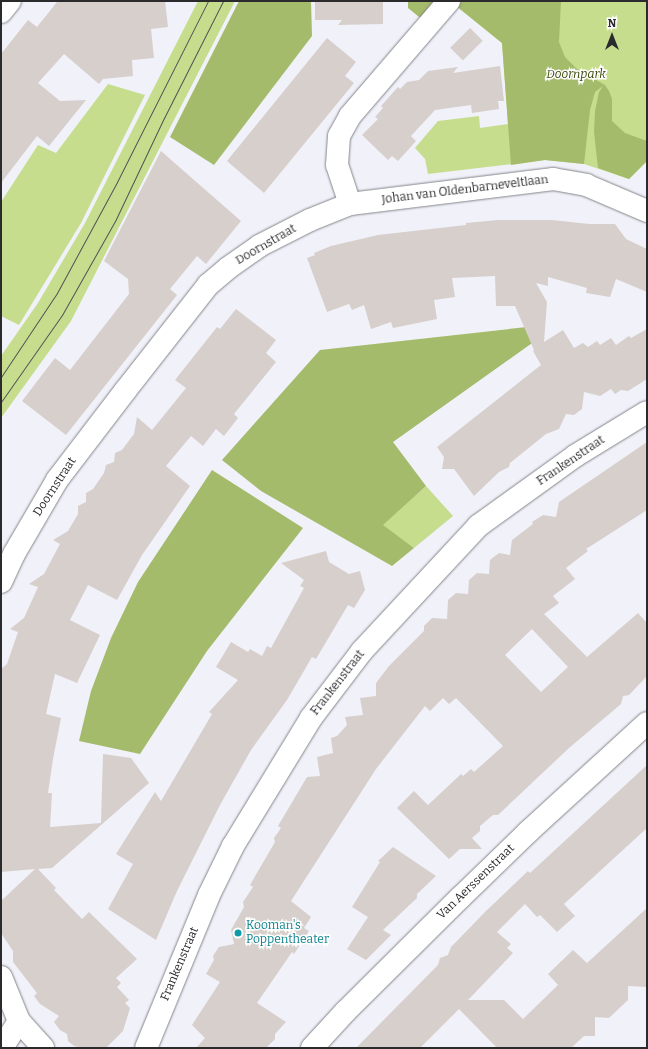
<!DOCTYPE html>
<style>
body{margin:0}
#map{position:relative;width:648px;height:1049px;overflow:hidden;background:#f1f1f9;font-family:Bitter,serif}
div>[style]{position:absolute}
.green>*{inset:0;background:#c5dd8d}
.forest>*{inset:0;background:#a4bb6b}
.building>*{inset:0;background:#d7cfcb;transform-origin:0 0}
.roads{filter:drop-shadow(0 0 1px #84848b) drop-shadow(0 0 1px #84848b)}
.minor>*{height:22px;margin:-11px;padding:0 11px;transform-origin:11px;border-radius:11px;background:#fff}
.tram>*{height:1px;margin:-0.5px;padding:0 0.5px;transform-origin:0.5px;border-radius:0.5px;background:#525256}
.dots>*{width:11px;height:11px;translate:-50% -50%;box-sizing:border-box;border:2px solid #fff;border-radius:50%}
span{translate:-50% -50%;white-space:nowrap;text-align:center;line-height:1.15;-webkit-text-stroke:3px #fff;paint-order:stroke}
.park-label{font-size:12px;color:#374508;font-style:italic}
.street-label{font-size:12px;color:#2b2b2e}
.culture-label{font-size:12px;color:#0d838f}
.left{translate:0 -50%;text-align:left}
.frame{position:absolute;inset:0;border:2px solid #2b2b2e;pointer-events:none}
.north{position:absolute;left:592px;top:16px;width:40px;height:40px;-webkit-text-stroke:3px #fff;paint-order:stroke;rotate:0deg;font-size:11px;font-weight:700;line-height:16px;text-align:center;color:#2b2b2e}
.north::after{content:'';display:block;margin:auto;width:14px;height:18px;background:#2b2b2e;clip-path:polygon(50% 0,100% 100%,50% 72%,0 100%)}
</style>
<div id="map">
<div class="green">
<i style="clip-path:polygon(198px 1px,235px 1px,71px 321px,1px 418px,1px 356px,38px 303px,85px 223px)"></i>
<i style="clip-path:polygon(450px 1px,647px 1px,647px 161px,629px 179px,584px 164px,545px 160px,428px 174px,425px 159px,415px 148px,438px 121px,479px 116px,480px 128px,508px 124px,502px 43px)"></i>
<i style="clip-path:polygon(108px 84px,145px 95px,81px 223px,19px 325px,1px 316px,1px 202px,38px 145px,56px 153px)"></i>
<i style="clip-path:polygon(426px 486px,453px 516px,414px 548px,382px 525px)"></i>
</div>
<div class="forest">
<i style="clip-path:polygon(239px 1px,311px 1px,312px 36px,214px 165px,170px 137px)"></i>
<i style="clip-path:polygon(408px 1px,449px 1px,429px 25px,408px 8px)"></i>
<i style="clip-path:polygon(450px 1px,561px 1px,559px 42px,565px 57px,577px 69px,605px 85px,609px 91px,612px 99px,612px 121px,625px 133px,647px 141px,647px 161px,629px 179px,598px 168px,594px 132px,595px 111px,599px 92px,603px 86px,595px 92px,590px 110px,584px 164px,545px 160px,511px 165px,502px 43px)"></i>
<i style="clip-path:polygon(536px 326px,542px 336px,393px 442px,426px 486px,383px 525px,414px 548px,392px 566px,261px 491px,222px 460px,320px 350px)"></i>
<i style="clip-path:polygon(212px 470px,303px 528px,207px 651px,140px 754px,79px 741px,91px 691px,111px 638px,138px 582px)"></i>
</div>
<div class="building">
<i style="clip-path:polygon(64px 1px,165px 1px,168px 27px,151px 29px,154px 58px,132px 60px,133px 76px,103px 79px,99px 84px,64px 54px,38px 83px,60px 101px,86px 100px,49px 146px,37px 136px,1px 183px,1px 54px,28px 20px,37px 27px,57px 2px)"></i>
<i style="clip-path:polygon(315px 1px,383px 1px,383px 24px,338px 25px,342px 20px,315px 20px)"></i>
<i style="left:470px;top:28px;width:18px;height:28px;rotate:45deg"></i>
<i style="clip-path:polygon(327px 38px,356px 62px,345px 76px,354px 83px,264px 193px,227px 161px)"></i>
<i style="clip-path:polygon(500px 66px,504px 101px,498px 101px,499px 109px,472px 113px,471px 105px,435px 110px,411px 136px,416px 141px,398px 161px,392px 156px,388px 160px,362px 135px,378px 119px,375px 117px,383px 108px,381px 106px,398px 87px,400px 89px,407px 82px,419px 80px,428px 71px,458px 67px,453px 73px)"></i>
<i style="clip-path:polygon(161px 151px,241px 221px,206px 264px,197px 256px,170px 289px,177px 295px,66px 435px,22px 401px,55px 358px,70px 370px,129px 294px,128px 279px,104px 261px)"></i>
<i style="clip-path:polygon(498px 220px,552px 220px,589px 224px,615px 224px,626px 239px,647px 249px,647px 292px,616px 279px,610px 297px,586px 293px,587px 288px,548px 277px,548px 286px,536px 283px,547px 302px,544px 342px,563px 330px,574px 348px,583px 343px,588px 347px,597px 341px,600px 345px,611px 338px,616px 345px,629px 336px,631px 338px,647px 329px,647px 379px,628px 391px,621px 390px,615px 394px,611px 389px,600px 396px,584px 392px,582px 409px,574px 415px,566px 414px,559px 429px,546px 434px,510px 463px,509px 467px,499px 472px,474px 496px,454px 469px,442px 469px,444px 457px,437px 447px,541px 365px,533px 351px,534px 350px,515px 306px,496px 306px,495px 276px,452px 278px,455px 297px,434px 300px,437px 319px,393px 328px,391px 322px,371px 329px,364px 305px,352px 310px,349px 304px,327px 312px,307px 258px,315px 255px,314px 253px,331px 246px,378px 235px,466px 225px,466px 223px)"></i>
<i style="clip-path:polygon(236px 309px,276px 340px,266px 353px,276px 362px,234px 414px,238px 418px,224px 436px,216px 429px,203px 446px,191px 436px,166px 466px,190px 486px,142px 555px,117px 600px,88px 585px,70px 620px,100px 635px,77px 683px,55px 674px,46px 714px,61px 718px,53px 759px,48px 793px,52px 793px,50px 827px,101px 823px,103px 754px,131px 758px,149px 783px,52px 868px,38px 869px,56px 888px,54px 890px,82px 919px,89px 912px,137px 959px,116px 978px,121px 983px,117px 987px,129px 1000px,125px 1003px,130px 1008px,123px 1031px,106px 1048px,81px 1048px,74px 1046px,68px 1041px,67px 1034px,60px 1030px,54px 1022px,59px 1016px,40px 1004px,34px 996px,37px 993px,13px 962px,13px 951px,1px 933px,1px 901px,35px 869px,1px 872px,1px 669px,7px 664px,18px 632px,10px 629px,24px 618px,38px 587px,29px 584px,44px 574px,60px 544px,53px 540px,68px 531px,78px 514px,78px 506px,86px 502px,86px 493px,93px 489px,104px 473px,106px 465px,114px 462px,115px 453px,122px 450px,134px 434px,137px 417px,152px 430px,186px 388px,175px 380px,217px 327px,220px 329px)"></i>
<i style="clip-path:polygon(evenodd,647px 442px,647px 510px,586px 549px,588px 551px,566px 568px,575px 579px,553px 596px,559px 603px,544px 614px,587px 657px,638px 613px,647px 623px,647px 676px,629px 695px,623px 696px,621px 704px,569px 748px,498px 815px,493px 815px,480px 826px,480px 831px,472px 838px,482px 849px,460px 849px,449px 859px,397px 808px,414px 791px,428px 805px,461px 774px,463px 776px,471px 769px,474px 772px,503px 746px,456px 698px,449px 704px,443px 698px,430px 711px,425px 706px,376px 769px,291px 901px,311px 917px,304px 928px,309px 931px,294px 954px,292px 952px,257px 1003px,286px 1022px,275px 1034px,275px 1039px,266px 1048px,196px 1048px,205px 1038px,192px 1025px,220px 982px,206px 974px,214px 960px,213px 956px,219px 947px,234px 944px,231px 930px,244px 907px,243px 902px,253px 887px,250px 885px,275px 842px,274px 838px,281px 828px,278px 826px,307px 777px,320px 776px,317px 757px,333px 753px,331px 738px,337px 736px,347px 725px,345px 717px,363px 715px,360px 698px,376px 696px,376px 683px,389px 666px,424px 631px,424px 626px,432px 618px,447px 619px,448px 600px,456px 593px,468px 594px,469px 580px,477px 573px,489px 574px,490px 560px,499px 553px,510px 555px,512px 540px,533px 524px,532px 522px,543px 515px,556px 517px,559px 502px,647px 442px,532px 629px,568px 667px,541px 692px,505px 655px,532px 629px)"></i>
<i style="clip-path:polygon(326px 551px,329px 562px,349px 574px,360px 571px,365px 590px,354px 608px,348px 605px,316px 659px,312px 657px,287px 700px,251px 750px,220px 805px,177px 891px,156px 940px,108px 909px,133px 864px,116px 854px,155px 792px,161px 801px,212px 714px,209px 712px,238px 680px,216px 667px,231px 642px,248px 652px,250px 649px,262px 656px,267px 646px,271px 648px,304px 588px,300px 586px,304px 580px,281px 563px)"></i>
<i style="clip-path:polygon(647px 765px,647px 828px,564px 904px,575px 916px,557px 932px,540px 915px,537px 917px,525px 904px,497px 932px,511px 944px,507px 948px,513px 953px,468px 1000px,504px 1000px,523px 1019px,558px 985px,548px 974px,573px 950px,587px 963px,647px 908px,647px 987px,628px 986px,628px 1000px,609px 1018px,595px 1017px,595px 1036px,584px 1036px,571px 1048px,497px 1048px,459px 1009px,420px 1048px,356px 1048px,438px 965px,440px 958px,448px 955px,451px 947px,486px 911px,528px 871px,530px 873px)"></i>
<i style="clip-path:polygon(393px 847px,436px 876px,417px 894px,417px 898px,383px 930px,391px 935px,366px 960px,347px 949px,368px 917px,352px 907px,380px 862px,378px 861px)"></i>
</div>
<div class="roads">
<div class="minor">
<i style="left:1px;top:12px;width:14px;rotate:-51deg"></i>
<i style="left:350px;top:204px;width:41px;rotate:-108.4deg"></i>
<i style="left:337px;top:165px;width:29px;rotate:-86deg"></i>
<i style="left:339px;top:136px;width:23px;rotate:-61deg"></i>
<i style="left:350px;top:116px;width:152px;rotate:-49.3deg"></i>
<i style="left:1px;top:582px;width:31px;rotate:-65deg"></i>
<i style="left:14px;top:554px;width:86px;rotate:-59.8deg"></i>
<i style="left:57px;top:480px;width:112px;rotate:-52.6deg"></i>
<i style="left:125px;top:391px;width:135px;rotate:-51.9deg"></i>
<i style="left:208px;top:285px;width:26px;rotate:-40deg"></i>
<i style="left:228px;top:268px;width:38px;rotate:-35deg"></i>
<i style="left:259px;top:246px;width:57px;rotate:-27deg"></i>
<i style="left:310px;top:220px;width:43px;rotate:-21.8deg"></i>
<i style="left:350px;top:204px;width:205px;rotate:-7deg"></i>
<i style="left:553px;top:179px;width:34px;rotate:10deg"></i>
<i style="left:586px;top:185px;width:66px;rotate:23.1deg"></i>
<i style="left:1px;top:977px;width:48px;rotate:67.8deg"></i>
<i style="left:19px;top:1021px;width:32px;rotate:122deg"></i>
<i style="left:19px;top:1021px;width:36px;rotate:48deg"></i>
<i style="left:146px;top:1048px;width:165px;rotate:-67.6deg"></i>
<i style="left:209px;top:895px;width:55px;rotate:-63.9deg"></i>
<i style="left:233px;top:846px;width:150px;rotate:-58.6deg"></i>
<i style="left:311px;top:718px;width:84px;rotate:-52.7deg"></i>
<i style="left:362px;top:651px;width:171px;rotate:-47.1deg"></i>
<i style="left:478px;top:526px;width:120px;rotate:-35.8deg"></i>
<i style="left:575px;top:456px;width:84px;rotate:-31.4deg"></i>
<i style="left:312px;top:1048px;width:49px;rotate:-47.5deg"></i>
<i style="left:345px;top:1012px;width:163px;rotate:-44.8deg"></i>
<i style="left:461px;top:897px;width:93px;rotate:-44.1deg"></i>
<i style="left:528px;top:832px;width:161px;rotate:-42.5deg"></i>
</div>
</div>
<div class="tram">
<i style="left:1px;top:377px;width:101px;rotate:-56.3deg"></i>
<i style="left:57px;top:293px;width:126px;rotate:-61.6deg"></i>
<i style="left:117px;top:182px;width:203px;rotate:-63.3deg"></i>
<i style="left:1px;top:402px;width:106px;rotate:-55deg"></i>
<i style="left:62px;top:315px;width:110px;rotate:-60.6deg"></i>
<i style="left:116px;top:219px;width:112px;rotate:-64.6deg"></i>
<i style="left:164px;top:118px;width:131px;rotate:-63.2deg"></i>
</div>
<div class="dots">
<i style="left:238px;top:933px;background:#0f9aa8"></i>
</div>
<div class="park-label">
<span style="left:576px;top:75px">Doornpark</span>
</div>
<div class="street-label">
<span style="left:465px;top:190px;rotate:-7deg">Johan van Oldenbarneveltlaan</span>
<span style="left:266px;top:245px;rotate:-30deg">Doornstraat</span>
<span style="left:571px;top:461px;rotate:-34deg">Frankenstraat</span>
<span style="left:55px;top:487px;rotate:-57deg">Doornstraat</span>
<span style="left:338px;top:683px;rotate:-52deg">Frankenstraat</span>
<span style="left:476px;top:882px;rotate:-44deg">Van Aerssenstraat</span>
<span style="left:180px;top:964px;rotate:-67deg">Frankenstraat</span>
</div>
<div class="culture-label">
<span class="left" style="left:246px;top:933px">Kooman's<br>Poppentheater</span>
</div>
<div class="frame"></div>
<div class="north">N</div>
</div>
